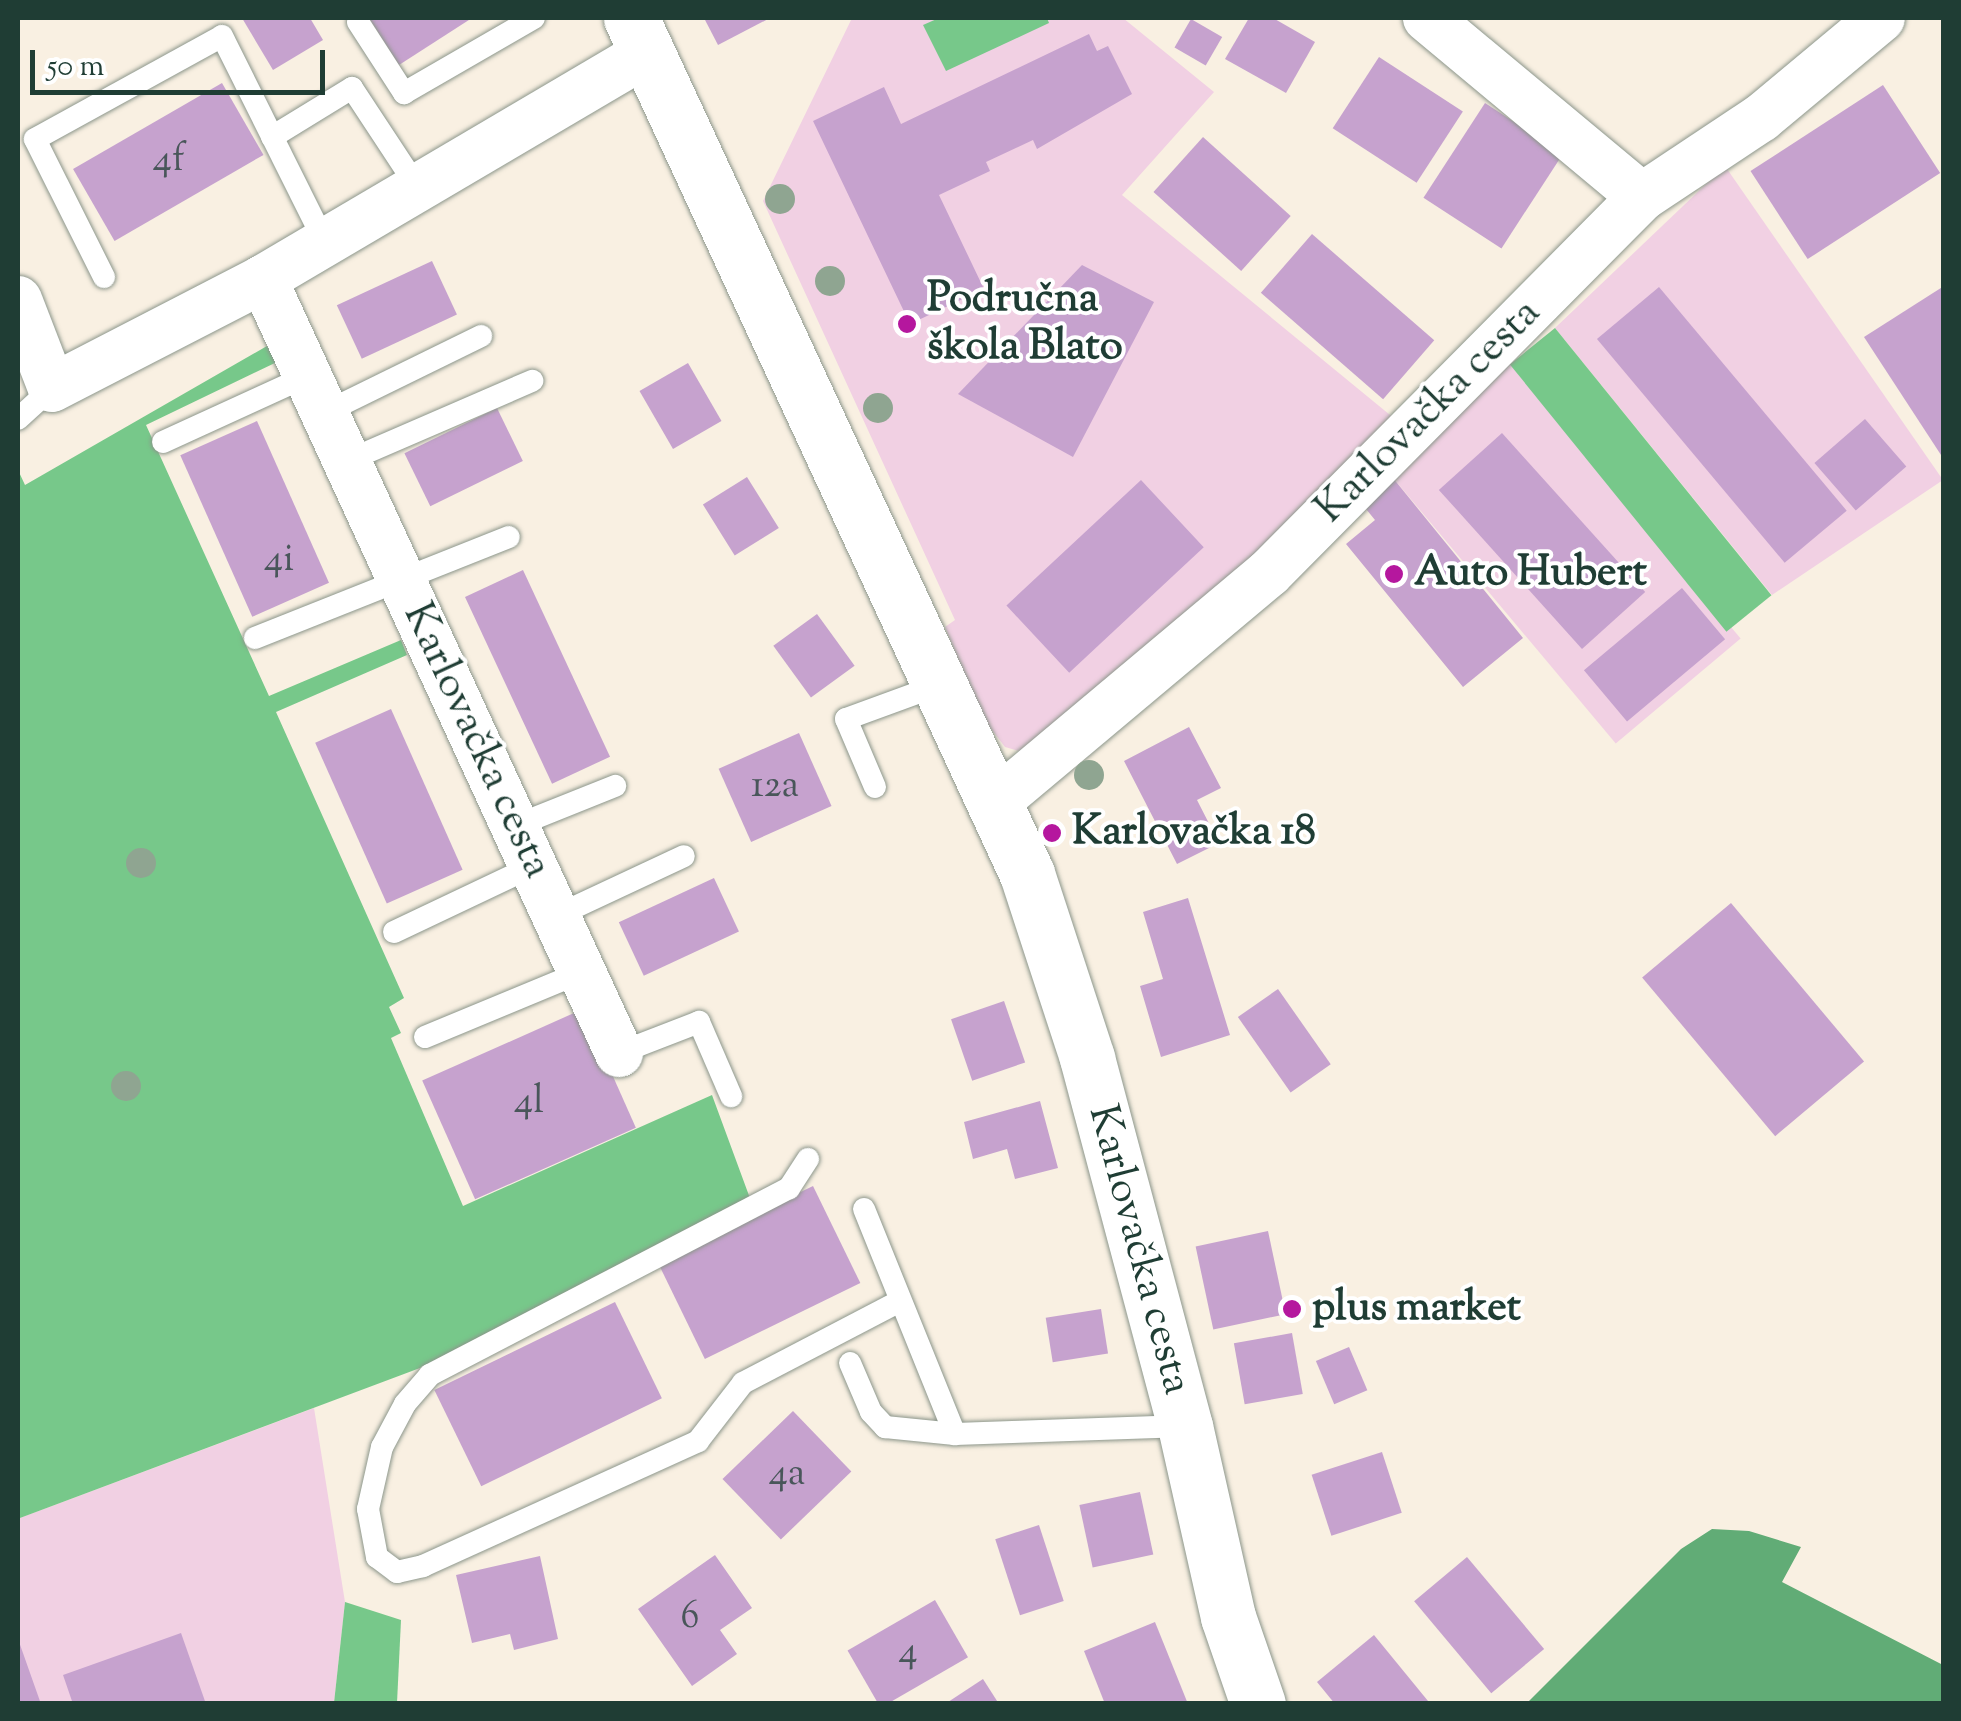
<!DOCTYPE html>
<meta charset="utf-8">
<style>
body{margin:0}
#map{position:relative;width:1961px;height:1721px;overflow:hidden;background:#f9f0e2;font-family:"Sorts Mill Goudy",serif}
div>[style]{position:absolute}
.built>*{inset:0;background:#f1d0e3;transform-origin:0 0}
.green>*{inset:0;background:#77c88a;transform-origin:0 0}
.forest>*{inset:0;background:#61ac76}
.building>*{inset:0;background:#c6a2ce;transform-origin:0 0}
.roads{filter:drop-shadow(0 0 2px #8c968b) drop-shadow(0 0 2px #8c968b)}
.lane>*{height:22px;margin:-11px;padding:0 11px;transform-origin:11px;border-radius:11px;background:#fff}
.street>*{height:48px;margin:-24px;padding:0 24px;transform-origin:24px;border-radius:24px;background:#fff}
.secondary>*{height:55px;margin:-27.5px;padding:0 27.5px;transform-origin:27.5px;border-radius:27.5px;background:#fff}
.trees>*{width:30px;height:30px;margin:-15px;border-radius:50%;background:#8fa591}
.dots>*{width:28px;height:28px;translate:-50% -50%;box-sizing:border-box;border:5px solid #fff;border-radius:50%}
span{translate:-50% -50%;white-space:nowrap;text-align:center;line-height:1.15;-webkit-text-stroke:8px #fff;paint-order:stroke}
.number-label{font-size:38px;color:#49565a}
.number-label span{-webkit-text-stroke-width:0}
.poi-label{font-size:42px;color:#1f3d34;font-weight:700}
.left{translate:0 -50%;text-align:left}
.street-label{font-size:42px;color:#1f3d34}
.frame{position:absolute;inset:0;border:20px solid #1f3d34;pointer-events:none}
.scale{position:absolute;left:30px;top:50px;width:295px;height:45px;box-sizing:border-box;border:5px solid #1f3d34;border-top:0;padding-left:12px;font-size:30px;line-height:35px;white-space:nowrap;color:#1f3d34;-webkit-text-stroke:8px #fff;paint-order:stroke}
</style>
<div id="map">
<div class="built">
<i style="clip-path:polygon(852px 18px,1123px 18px,1214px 92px,1122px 195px,1401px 424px,1030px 754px,1005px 747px,982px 717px,945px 627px,955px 620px,763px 201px)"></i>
<i style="clip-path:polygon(1725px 166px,1943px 480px,1772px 595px,1555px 328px)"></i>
<i style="left:1506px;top:359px;width:365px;height:163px;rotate:50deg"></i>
<i style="clip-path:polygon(314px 1408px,345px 1602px,334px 1703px,18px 1703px,18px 1509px,20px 1518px)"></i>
</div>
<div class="green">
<i style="clip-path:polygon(939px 18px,1047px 18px,1049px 23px,946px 71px,923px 25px)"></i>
<i style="left:1555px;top:328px;width:344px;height:58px;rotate:51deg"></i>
<i style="clip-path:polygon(267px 346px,277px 362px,146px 425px,269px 696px,401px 640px,407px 655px,276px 712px,404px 998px,389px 1007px,401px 1033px,391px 1038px,463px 1206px,712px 1095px,751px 1201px,420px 1368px,20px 1518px,18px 470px,25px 485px)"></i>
<i style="clip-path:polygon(345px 1602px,401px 1620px,397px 1703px,334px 1703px)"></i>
</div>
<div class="forest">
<i style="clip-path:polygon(1712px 1529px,1749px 1531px,1801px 1547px,1782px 1582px,1943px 1665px,1943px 1703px,1527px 1703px,1681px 1549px)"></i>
</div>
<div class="building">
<i style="clip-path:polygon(242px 18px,310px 18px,323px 40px,273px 70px)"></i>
<i style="clip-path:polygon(369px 18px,472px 18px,399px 65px)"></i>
<i style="clip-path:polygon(704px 18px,770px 18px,718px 45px)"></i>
<i style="clip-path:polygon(1249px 18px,1273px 18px,1315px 42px,1286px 93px,1225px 59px)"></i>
<i style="left:1191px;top:19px;width:36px;height:33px;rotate:30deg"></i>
<i style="clip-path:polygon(1089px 34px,1097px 51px,1108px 46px,1132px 94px,1037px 149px,1033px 140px,986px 162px,990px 171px,939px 195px,984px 289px,910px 324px,813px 121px,884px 87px,901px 124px)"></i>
<i style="left:1379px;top:57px;width:100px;height:85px;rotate:33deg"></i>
<i style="left:222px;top:83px;width:83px;height:172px;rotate:60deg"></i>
<i style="left:1883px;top:85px;width:105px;height:158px;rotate:57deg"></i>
<i style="left:1485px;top:103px;width:93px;height:113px;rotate:33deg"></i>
<i style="left:1203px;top:137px;width:118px;height:74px;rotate:42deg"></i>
<i style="left:1312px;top:234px;width:162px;height:78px;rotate:41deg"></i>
<i style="left:432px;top:261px;width:59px;height:105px;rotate:65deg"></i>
<i style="clip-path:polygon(1082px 265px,1154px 302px,1073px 457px,958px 394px)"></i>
<i style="clip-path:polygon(1944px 286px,1944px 454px,1941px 455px,1864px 337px)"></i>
<i style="left:1659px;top:287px;width:292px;height:81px;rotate:50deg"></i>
<i style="left:688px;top:363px;width:67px;height:56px;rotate:60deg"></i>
<i style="left:497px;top:408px;width:59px;height:103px;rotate:64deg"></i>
<i style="left:1865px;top:419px;width:63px;height:67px;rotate:49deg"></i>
<i style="left:257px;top:421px;width:177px;height:84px;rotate:66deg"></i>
<i style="left:1502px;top:433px;width:214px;height:85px;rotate:48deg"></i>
<i style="left:747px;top:477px;width:60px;height:52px;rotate:58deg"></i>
<i style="clip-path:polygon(1393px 478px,1523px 638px,1463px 687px,1346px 544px,1375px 520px,1362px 504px)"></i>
<i style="left:1141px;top:480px;width:92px;height:184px;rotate:47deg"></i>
<i style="left:523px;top:570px;width:206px;height:64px;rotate:65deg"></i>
<i style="left:1682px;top:588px;width:67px;height:128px;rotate:50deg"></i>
<i style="left:817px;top:614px;width:64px;height:54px;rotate:54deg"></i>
<i style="left:391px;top:709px;width:176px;height:83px;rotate:66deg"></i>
<i style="clip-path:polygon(1189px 727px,1221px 788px,1197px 800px,1219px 843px,1177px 864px,1124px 761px)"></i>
<i style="left:799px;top:733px;width:80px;height:88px;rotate:66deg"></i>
<i style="left:714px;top:878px;width:59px;height:105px;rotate:65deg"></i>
<i style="clip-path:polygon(1188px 898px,1230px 1035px,1161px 1057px,1140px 986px,1163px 979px,1143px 912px)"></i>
<i style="left:1731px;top:903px;width:207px;height:116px;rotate:50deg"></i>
<i style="left:1278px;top:989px;width:92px;height:49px;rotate:55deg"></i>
<i style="left:1004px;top:1001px;width:65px;height:56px;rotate:71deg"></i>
<i style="left:583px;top:1009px;width:130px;height:176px;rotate:66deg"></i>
<i style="clip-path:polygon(1040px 1101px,1058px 1168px,1015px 1179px,1007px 1149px,973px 1159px,964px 1122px)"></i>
<i style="left:813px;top:1186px;width:108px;height:173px;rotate:64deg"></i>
<i style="left:1268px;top:1231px;width:85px;height:74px;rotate:78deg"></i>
<i style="left:615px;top:1302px;width:107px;height:201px;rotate:64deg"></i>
<i style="left:1101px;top:1309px;width:45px;height:56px;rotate:81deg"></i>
<i style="left:1292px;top:1333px;width:62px;height:59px;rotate:80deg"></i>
<i style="left:1349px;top:1347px;width:47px;height:36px;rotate:67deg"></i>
<i style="left:793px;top:1411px;width:84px;height:98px;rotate:46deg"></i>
<i style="left:1382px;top:1452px;width:64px;height:74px;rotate:72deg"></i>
<i style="left:1140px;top:1492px;width:64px;height:62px;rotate:78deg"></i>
<i style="left:1039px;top:1525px;width:80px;height:46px;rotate:72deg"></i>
<i style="clip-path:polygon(715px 1555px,752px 1608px,720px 1630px,737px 1654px,692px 1686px,638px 1609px)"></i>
<i style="clip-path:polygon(540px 1556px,558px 1639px,514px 1650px,510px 1634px,472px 1643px,456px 1575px)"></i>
<i style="left:1467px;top:1557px;width:120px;height:69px;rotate:50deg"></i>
<i style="left:935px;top:1600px;width:66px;height:101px;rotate:60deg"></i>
<i style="clip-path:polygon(1155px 1622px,1188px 1704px,1105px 1704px,1084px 1651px)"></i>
<i style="clip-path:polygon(181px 1633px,206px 1704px,73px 1704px,63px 1675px)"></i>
<i style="clip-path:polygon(1374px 1635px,1428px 1701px,1425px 1704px,1335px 1704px,1317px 1682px)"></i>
<i style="clip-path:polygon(18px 1639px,41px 1704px,18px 1704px)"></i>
<i style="clip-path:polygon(983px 1679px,999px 1704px,945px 1704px)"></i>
</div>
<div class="roads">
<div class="lane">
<i style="left:358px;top:22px;width:85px;rotate:57.1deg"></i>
<i style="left:404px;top:93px;width:150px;rotate:-30deg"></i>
<i style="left:272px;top:137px;width:94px;rotate:-31.5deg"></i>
<i style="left:352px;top:88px;width:120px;rotate:56.6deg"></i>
<i style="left:104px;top:277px;width:154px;rotate:-116.6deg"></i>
<i style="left:35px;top:139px;width:213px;rotate:-28.8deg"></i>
<i style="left:222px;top:36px;width:231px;rotate:63.5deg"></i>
<i style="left:324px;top:413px;width:175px;rotate:-26.1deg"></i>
<i style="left:18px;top:419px;width:46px;rotate:-42.4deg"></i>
<i style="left:163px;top:442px;width:158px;rotate:-24.6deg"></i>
<i style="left:347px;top:461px;width:202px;rotate:-23.4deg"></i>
<i style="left:255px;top:638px;width:273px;rotate:-21.7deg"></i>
<i style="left:875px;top:787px;width:74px;rotate:-113.1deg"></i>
<i style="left:846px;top:719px;width:99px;rotate:-20.1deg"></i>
<i style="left:515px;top:826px;width:108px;rotate:-21.8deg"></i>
<i style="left:556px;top:916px;width:141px;rotate:-25.1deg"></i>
<i style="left:394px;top:932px;width:154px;rotate:-25.4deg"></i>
<i style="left:425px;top:1037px;width:170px;rotate:-22.5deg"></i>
<i style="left:619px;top:1053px;width:86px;rotate:-21.2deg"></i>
<i style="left:699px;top:1022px;width:81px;rotate:66.6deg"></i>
<i style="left:808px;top:1159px;width:35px;rotate:123deg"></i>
<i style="left:789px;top:1188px;width:405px;rotate:152.5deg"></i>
<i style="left:430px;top:1375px;width:38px;rotate:131deg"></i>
<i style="left:405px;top:1404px;width:49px;rotate:118.1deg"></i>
<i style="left:382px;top:1447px;width:64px;rotate:102.7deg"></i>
<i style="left:368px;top:1509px;width:49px;rotate:79.4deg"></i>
<i style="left:377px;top:1557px;width:25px;rotate:37deg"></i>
<i style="left:397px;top:1572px;width:27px;rotate:-13deg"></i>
<i style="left:423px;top:1566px;width:302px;rotate:-24.4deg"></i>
<i style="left:698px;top:1441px;width:73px;rotate:-52.2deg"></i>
<i style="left:743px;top:1383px;width:177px;rotate:-27.6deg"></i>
<i style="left:864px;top:1209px;width:243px;rotate:68deg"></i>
<i style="left:955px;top:1434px;width:230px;rotate:-2deg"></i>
<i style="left:850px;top:1363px;width:53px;rotate:66.8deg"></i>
<i style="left:871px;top:1412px;width:21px;rotate:47deg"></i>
<i style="left:885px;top:1427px;width:70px;rotate:5.7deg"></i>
</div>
<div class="street">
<i style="left:1642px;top:197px;width:143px;rotate:-33.6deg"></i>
<i style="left:1761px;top:118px;width:156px;rotate:-39.8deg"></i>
<i style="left:263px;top:279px;width:852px;rotate:65.3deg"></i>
<i style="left:18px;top:300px;width:94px;rotate:68.9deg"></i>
<i style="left:52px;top:388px;width:237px;rotate:-27.3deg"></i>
<i style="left:263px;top:279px;width:449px;rotate:-30.5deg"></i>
<i style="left:996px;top:802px;width:356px;rotate:-40deg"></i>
<i style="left:1269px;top:573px;width:530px;rotate:-45.23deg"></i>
<i style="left:1642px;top:197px;width:280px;rotate:-140.2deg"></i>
</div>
<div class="secondary">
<i style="left:631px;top:18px;width:943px;rotate:65.17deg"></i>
<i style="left:1027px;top:874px;width:194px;rotate:71.9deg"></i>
<i style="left:1087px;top:1058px;width:381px;rotate:75.1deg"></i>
<i style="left:1185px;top:1426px;width:196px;rotate:77.3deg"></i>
<i style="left:1228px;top:1617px;width:92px;rotate:71deg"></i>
</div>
</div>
<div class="trees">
<i style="left:780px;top:199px"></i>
<i style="left:830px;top:281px"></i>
<i style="left:878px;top:408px"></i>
<i style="left:1089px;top:775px"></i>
<i style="left:141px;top:863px"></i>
<i style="left:126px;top:1086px"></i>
</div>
<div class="dots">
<i style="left:907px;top:324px;background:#b5179e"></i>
<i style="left:1394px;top:574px;background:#b5179e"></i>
<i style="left:1052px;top:833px;background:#b5179e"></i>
<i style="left:1292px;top:1309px;background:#b5179e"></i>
</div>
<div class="number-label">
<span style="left:169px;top:162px">4f</span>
<span style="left:279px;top:562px">4i</span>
<span style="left:775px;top:788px">12a</span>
<span style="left:529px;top:1104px">4l</span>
<span style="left:787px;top:1476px">4a</span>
<span style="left:690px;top:1619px">6</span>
<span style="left:908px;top:1654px">4</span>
</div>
<div class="poi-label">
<span class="left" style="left:927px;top:324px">Područna<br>škola Blato</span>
<span class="left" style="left:1414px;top:574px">Auto Hubert</span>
<span class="left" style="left:1072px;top:833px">Karlovačka 18</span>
<span class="left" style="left:1312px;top:1309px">plus market</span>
</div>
<div class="street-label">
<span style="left:1429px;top:412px;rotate:-45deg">Karlovačka cesta</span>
<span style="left:476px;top:741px;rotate:65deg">Karlovačka cesta</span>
<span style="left:1138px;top:1250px;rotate:75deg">Karlovačka cesta</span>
</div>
<div class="frame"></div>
<div class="scale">50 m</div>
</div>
